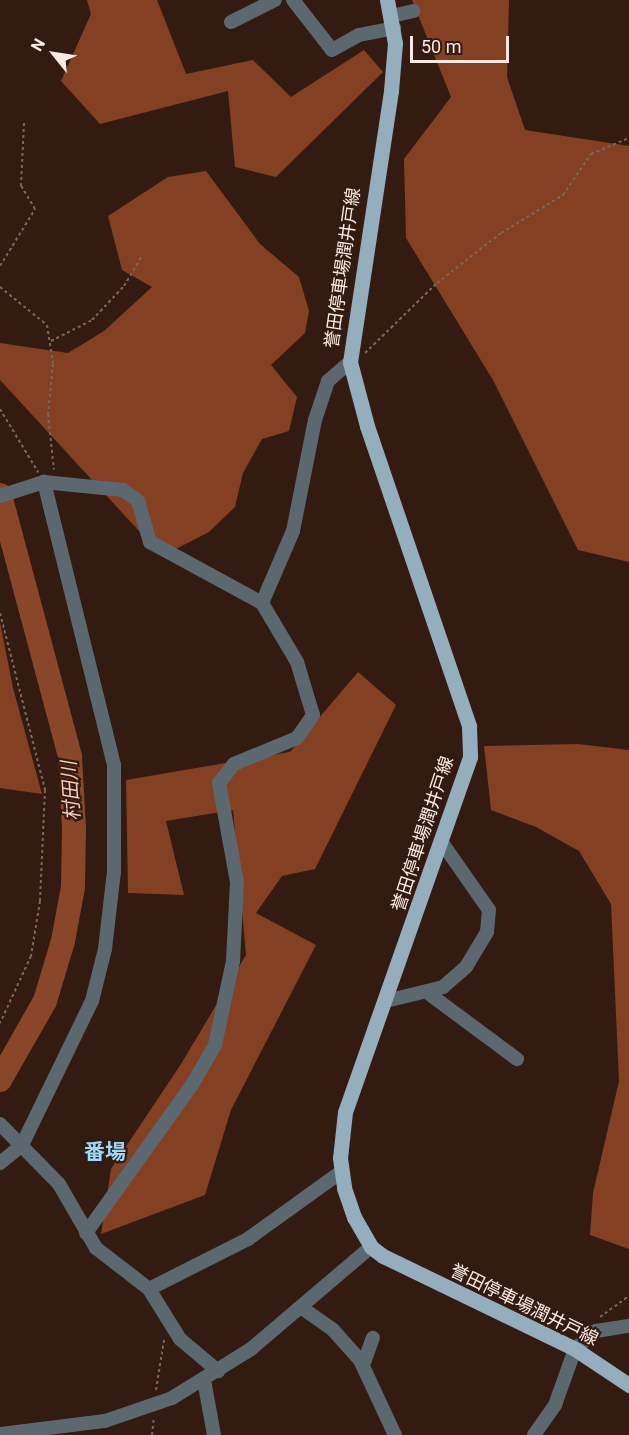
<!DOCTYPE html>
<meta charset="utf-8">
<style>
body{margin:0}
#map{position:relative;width:629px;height:1435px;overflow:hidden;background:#331b11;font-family:Roboto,"Noto Sans JP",sans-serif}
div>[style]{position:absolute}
.forest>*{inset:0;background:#844022}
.river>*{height:24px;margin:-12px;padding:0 12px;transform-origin:12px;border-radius:12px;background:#8a4628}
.path>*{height:2px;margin-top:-1px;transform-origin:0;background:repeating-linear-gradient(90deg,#7b665d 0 3px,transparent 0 6px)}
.minor>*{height:14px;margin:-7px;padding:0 7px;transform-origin:7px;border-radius:7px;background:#5c686f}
.major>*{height:15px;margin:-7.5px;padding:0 7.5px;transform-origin:7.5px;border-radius:7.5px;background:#94aebd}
span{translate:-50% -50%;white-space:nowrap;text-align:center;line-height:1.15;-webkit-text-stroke:4.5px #331b11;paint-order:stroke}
.street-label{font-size:18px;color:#fcebe4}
.water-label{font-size:20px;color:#f7cdbb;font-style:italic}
.quarter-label{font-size:21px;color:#9bdafc;font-weight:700}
.north{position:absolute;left:24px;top:24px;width:60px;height:60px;-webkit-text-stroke:4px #331b11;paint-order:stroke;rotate:300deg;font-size:16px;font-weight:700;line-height:24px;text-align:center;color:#fcebe4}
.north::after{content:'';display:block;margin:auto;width:21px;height:27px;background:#fcebe4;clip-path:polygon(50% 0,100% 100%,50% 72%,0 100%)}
.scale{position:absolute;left:410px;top:36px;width:99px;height:27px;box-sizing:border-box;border:3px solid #fcebe4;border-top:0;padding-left:8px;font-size:18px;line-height:21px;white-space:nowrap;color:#fcebe4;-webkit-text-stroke:4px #331b11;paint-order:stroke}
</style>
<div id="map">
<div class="forest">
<i style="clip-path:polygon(87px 0,157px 0,186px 74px,253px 60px,291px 97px,364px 50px,383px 72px,276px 177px,235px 167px,228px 91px,100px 124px,61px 81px,91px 14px)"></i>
<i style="clip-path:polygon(412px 0,509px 0,507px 77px,525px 130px,629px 146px,629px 562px,578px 550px,493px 380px,406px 238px,404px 159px,451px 97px)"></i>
<i style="clip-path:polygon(206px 171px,260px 244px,299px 277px,309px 311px,305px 333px,271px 365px,297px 397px,289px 431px,262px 439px,243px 473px,235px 507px,209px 532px,162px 556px,0 380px,0 343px,68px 353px,104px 331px,152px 287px,122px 270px,108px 216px,168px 177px)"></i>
<i style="clip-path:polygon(0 622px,13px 688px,42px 794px,0 788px)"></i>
<i style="clip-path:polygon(358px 672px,396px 705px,315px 869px,282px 876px,256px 913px,316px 945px,231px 1110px,205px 1195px,101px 1234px,111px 1169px,181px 1064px,246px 955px,233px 810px,166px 821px,184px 895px,128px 893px,126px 780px,290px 752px)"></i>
<i style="clip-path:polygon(578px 744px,629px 750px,629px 1249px,590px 1235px,593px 1193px,619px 1081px,611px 904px,579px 851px,536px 827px,491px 810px,484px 746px)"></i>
</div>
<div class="river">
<i style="left:0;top:495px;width:271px;rotate:75deg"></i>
<i style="left:70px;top:757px;width:72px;rotate:86.8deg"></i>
<i style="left:74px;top:829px;width:58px;rotate:91deg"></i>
<i style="left:73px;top:887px;width:55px;rotate:100.5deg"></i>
<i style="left:63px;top:941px;width:63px;rotate:106.7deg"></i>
<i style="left:45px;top:1001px;width:91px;rotate:119.7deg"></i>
</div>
<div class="path">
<i style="left:0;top:266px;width:67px;rotate:-58.4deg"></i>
<i style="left:35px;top:209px;width:27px;rotate:-121deg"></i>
<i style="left:21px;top:186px;width:64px;rotate:-87.3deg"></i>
<i style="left:0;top:287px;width:60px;rotate:39deg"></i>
<i style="left:47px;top:325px;width:39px;rotate:81deg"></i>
<i style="left:53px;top:364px;width:50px;rotate:95.7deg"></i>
<i style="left:48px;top:414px;width:56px;rotate:83.9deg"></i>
<i style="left:51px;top:341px;width:46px;rotate:-27.1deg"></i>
<i style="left:92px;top:320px;width:47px;rotate:-46.7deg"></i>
<i style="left:124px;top:286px;width:35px;rotate:-59deg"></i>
<i style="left:365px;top:353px;width:100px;rotate:-44.2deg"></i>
<i style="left:437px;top:283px;width:81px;rotate:-38deg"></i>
<i style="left:501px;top:233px;width:73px;rotate:-31.5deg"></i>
<i style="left:563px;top:195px;width:50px;rotate:-55.7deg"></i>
<i style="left:591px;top:154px;width:41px;rotate:-22.8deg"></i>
<i style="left:0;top:409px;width:74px;rotate:58.9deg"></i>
<i style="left:0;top:613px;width:183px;rotate:75.7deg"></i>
<i style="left:45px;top:790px;width:111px;rotate:92.6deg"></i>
<i style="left:40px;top:901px;width:56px;rotate:99.3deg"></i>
<i style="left:31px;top:956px;width:74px;rotate:114.8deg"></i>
<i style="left:600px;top:1317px;width:36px;rotate:-36deg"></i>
<i style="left:156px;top:1390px;width:51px;rotate:-80.9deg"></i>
<i style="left:152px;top:1435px;width:18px;rotate:-84deg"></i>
</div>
<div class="minor">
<i style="left:293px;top:0;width:63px;rotate:52deg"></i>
<i style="left:332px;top:50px;width:31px;rotate:-29deg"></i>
<i style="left:359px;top:35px;width:36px;rotate:-11deg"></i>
<i style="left:392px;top:16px;width:22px;rotate:-13deg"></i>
<i style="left:231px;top:22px;width:49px;rotate:-26.6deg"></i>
<i style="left:0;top:496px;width:46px;rotate:-17.7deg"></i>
<i style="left:44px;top:482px;width:79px;rotate:5.8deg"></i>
<i style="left:123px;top:490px;width:19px;rotate:36deg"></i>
<i style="left:138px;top:501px;width:43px;rotate:73.7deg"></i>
<i style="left:150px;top:542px;width:128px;rotate:28.6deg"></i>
<i style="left:428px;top:993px;width:111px;rotate:36.6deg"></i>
<i style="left:386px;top:1001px;width:59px;rotate:-13.8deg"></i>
<i style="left:443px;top:987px;width:30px;rotate:-41deg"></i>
<i style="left:466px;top:967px;width:41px;rotate:-59deg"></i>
<i style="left:487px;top:932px;width:22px;rotate:-85deg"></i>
<i style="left:489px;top:910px;width:80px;rotate:-124.9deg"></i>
<i style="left:0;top:1124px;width:84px;rotate:45.5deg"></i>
<i style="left:59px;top:1184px;width:74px;rotate:60deg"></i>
<i style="left:96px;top:1248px;width:67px;rotate:37.7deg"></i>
<i style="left:149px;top:1289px;width:59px;rotate:58.2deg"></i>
<i style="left:180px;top:1339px;width:50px;rotate:40.1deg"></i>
<i style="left:0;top:1163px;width:28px;rotate:-39deg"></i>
<i style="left:22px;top:1145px;width:160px;rotate:-64.1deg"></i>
<i style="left:92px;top:1001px;width:54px;rotate:-76deg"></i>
<i style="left:105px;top:949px;width:79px;rotate:-83.4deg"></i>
<i style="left:114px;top:871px;width:106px;rotate:-90deg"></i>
<i style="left:114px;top:765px;width:292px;rotate:-103.9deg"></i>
<i style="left:86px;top:1233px;width:182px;rotate:-54.4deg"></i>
<i style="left:192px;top:1085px;width:46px;rotate:-60.1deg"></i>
<i style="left:215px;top:1045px;width:86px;rotate:-77.9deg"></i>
<i style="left:233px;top:961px;width:79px;rotate:-87.1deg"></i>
<i style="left:237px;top:882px;width:101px;rotate:-100.3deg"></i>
<i style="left:219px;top:783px;width:24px;rotate:-52deg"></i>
<i style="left:234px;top:764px;width:68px;rotate:-22.4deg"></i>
<i style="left:297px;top:738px;width:28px;rotate:-55deg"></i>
<i style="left:313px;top:715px;width:55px;rotate:-106.8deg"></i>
<i style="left:297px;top:662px;width:69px;rotate:-120.7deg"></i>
<i style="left:262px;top:603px;width:78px;rotate:-66.7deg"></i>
<i style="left:293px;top:531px;width:113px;rotate:-78.8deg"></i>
<i style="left:315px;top:420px;width:41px;rotate:-71.6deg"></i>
<i style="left:328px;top:381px;width:29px;rotate:-41deg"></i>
<i style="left:149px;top:1289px;width:111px;rotate:-26.8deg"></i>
<i style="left:248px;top:1239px;width:115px;rotate:-35.8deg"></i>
<i style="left:302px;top:1308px;width:38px;rotate:35deg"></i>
<i style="left:333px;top:1330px;width:40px;rotate:48deg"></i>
<i style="left:360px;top:1360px;width:83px;rotate:65deg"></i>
<i style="left:363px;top:1365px;width:29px;rotate:-70deg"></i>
<i style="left:204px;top:1380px;width:56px;rotate:79.7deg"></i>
<i style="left:0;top:1434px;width:106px;rotate:-7.1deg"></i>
<i style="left:105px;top:1421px;width:71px;rotate:-18.9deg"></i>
<i style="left:172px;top:1398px;width:93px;rotate:-31.8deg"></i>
<i style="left:251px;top:1349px;width:157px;rotate:-40.4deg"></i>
<i style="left:534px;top:1435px;width:37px;rotate:-55deg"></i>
<i style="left:555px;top:1405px;width:59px;rotate:-70.3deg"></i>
<i style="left:575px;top:1349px;width:28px;rotate:-41deg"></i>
<i style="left:596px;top:1331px;width:33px;rotate:-9deg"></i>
</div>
<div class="major">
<i style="left:387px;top:0;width:44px;rotate:79.5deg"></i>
<i style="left:395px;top:43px;width:48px;rotate:94.8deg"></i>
<i style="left:391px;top:91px;width:274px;rotate:98.6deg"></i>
<i style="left:350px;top:362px;width:66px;rotate:75.1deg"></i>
<i style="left:367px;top:426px;width:317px;rotate:71.2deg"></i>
<i style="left:469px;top:726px;width:31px;rotate:88deg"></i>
<i style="left:470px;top:757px;width:376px;rotate:109.4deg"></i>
<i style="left:345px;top:1112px;width:46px;rotate:96.2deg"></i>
<i style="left:340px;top:1158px;width:30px;rotate:82deg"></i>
<i style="left:344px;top:1188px;width:31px;rotate:71deg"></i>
<i style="left:354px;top:1217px;width:34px;rotate:60deg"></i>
<i style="left:371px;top:1247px;width:15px;rotate:37deg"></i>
<i style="left:383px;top:1256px;width:213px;rotate:25.8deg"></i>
<i style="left:575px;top:1349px;width:65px;rotate:33.7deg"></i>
</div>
<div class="street-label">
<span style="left:343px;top:268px;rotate:-82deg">誉田停車場潤井戸線</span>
<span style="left:423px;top:834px;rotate:-72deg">誉田停車場潤井戸線</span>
<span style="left:524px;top:1305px;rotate:26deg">誉田停車場潤井戸線</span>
</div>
<div class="water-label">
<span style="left:71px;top:791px;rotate:-94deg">村田川</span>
</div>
<div class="quarter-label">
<span style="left:105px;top:1152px">番場</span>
</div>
<div class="north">N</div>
<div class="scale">50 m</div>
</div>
